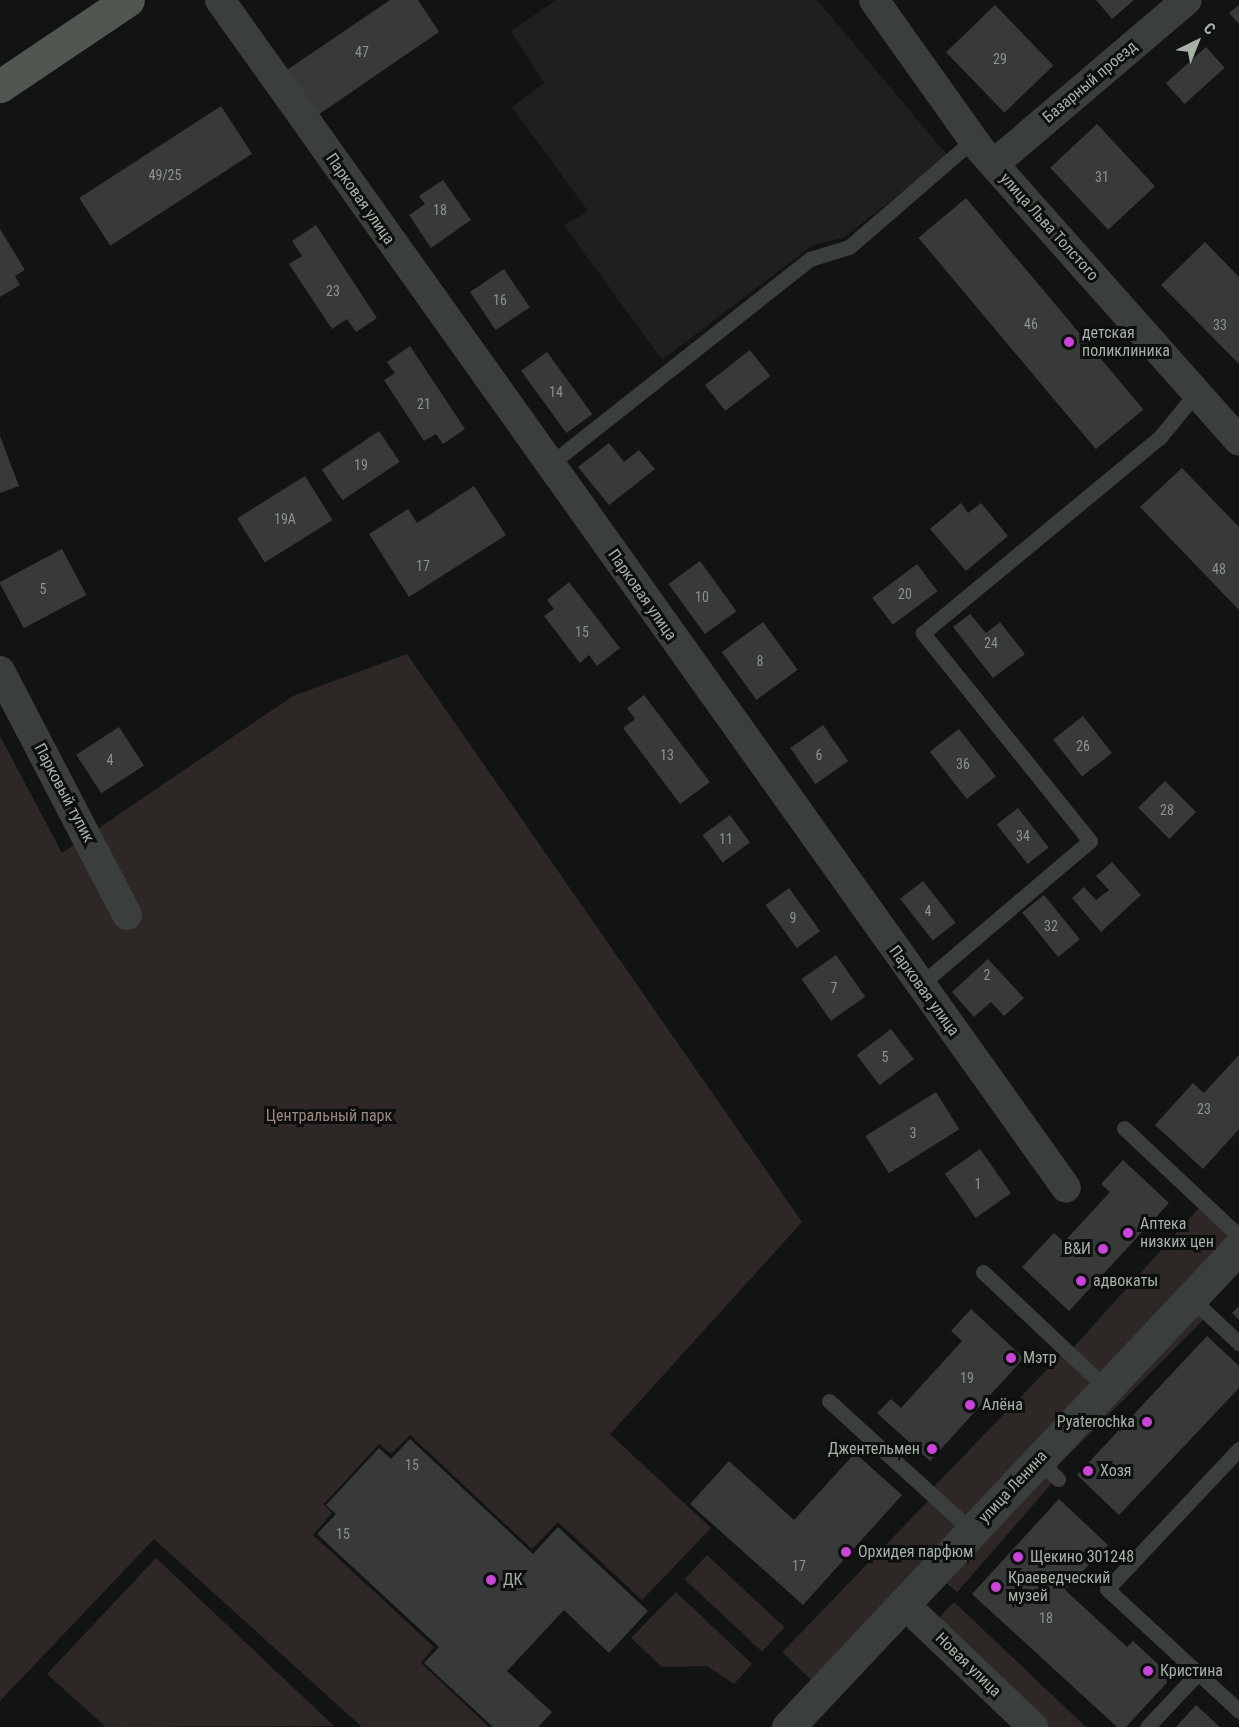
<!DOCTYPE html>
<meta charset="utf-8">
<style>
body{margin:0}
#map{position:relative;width:1239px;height:1727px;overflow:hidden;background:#121413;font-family:"Roboto Condensed",sans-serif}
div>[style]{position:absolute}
.built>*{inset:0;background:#1e201f}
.green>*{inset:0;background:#2d2825;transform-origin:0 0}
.building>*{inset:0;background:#373a38;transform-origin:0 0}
.service>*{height:15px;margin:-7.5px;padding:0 7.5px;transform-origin:7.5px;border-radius:7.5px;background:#3b3f3b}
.minor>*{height:30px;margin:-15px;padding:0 15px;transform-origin:15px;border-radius:15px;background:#3b3f3b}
.tertiary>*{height:33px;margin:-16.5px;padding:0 16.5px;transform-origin:16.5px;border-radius:16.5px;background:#3b3f3b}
.primary>*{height:33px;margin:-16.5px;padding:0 16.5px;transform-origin:16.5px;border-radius:16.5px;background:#505750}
.dots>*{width:16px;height:16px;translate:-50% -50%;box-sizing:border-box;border:3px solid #0d0e0e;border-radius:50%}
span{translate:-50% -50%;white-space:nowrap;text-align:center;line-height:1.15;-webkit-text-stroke:6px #0d0e0e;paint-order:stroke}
.number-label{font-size:14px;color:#8a948a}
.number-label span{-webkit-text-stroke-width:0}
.street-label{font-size:16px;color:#a6b2a6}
.poi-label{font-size:16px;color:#a6b2a6}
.left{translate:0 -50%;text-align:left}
.right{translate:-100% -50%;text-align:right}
.park-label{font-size:16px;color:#9b877f}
.north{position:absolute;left:1167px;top:12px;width:60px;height:60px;-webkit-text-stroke:4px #0d0e0e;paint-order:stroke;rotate:43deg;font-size:16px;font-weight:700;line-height:24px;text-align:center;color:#a6b2a6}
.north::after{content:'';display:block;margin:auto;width:21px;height:27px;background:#a6b2a6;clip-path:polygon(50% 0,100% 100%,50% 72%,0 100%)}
</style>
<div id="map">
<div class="built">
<i style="clip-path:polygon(556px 0,817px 0,948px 156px,843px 238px,813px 245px,662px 360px,564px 225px,588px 211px,512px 107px,544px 83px,511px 31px)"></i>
</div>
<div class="green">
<i style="clip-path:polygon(407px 654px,802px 1222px,610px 1434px,711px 1528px,642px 1600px,558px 1522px,532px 1549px,410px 1435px,391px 1454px,379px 1444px,324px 1504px,332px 1513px,313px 1535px,434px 1647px,421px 1663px,489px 1727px,362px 1727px,154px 1539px,0 1701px,0 736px,62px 853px,293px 696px)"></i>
<i style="left:1199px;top:1208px;width:47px;height:190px;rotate:42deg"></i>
<i style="left:1192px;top:1303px;width:20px;height:216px;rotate:45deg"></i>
<i style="left:1063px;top:1353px;width:47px;height:189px;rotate:44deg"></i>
<i style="left:1039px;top:1466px;width:21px;height:149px;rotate:41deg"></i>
<i style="left:931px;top:1498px;width:45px;height:214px;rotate:44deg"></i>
<i style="left:707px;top:1555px;width:106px;height:33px;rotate:43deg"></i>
<i style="clip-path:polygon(156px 1558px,333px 1725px,333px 1726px,106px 1727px,47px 1674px)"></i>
<i style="clip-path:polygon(676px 1592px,752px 1664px,734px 1684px,707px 1666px,662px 1667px,631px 1638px)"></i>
<i style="clip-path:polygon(954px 1602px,1086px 1727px,1040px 1727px,932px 1625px)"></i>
</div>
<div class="building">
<i style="clip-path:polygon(390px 0,418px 0,439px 32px,315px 117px,284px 72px)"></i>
<i style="clip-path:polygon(1096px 0,1134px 0,1112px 19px)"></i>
<i style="left:995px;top:5px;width:84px;height:68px;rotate:46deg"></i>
<i style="clip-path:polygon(1239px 5px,1239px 24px,1229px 13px)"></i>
<i style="left:1206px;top:47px;width:28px;height:54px;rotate:48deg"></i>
<i style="left:221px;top:106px;width:57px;height:169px;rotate:57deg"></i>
<i style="left:1097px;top:124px;width:85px;height:64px;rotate:47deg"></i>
<i style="clip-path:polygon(443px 180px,471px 220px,431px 248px,409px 215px,425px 204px,419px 196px)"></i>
<i style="left:966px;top:198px;width:276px;height:62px;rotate:50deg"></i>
<i style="clip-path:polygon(316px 225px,377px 318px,356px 332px,347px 319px,332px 329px,289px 264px,302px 256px,292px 241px)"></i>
<i style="clip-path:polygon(0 229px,25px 270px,15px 276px,20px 285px,0 297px)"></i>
<i style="clip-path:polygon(1205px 242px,1239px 277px,1239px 364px,1161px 285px)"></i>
<i style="left:504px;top:269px;width:46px;height:41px;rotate:56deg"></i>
<i style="clip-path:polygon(410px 346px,465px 429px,443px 444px,436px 434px,424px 441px,384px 380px,395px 373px,387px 362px)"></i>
<i style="left:750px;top:350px;width:33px;height:57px;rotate:52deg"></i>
<i style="left:547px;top:352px;width:77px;height:32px;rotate:54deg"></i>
<i style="left:379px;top:431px;width:37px;height:69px;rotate:56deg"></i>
<i style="clip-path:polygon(0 436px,19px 486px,0 493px)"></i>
<i style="clip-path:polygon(609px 443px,624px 462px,639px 450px,655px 469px,609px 505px,578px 467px)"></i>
<i style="clip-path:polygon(1182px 468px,1239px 527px,1239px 610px,1140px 507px)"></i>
<i style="left:305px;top:476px;width:52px;height:80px;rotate:58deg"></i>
<i style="clip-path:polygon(474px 486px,506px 535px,409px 597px,369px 534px,408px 509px,417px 523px)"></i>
<i style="clip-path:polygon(961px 503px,968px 513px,981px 503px,1008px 536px,966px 571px,930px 529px)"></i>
<i style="left:62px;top:549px;width:52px;height:71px;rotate:62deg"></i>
<i style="left:700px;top:561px;width:62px;height:39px;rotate:54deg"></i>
<i style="left:917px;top:564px;width:34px;height:56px;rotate:53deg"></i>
<i style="clip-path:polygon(569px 582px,620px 648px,597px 666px,589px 655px,580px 663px,544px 616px,554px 609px,547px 600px)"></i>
<i style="clip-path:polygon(970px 614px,986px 633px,1000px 622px,1025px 654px,993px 678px,953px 627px)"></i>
<i style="left:763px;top:622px;width:59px;height:51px;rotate:54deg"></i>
<i style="clip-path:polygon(644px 695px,710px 782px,680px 804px,623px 728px,635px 719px,627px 708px)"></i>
<i style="left:1083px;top:716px;width:47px;height:38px;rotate:52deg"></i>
<i style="left:823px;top:725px;width:44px;height:40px;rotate:55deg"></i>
<i style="left:119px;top:727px;width:46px;height:51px;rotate:57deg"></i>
<i style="left:959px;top:729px;width:60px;height:37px;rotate:52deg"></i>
<i style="left:1165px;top:781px;width:44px;height:38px;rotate:45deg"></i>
<i style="left:1018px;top:808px;width:50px;height:27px;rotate:52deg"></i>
<i style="left:730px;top:815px;width:34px;height:34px;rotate:54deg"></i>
<i style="clip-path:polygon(1112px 862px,1141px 895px,1101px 932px,1072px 898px,1084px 887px,1096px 900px,1109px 890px,1096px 876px)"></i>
<i style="left:923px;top:881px;width:53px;height:29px;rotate:52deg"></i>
<i style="left:789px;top:888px;width:53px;height:29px;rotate:54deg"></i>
<i style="left:1044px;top:895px;width:57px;height:28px;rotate:51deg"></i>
<i style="left:836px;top:955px;width:51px;height:42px;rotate:55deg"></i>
<i style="clip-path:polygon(988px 959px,1024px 998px,1004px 1016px,991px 1002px,974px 1017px,952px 992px)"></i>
<i style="left:891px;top:1029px;width:38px;height:43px;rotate:53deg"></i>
<i style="clip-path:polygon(1239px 1055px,1239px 1129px,1203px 1169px,1155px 1125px,1193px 1083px,1204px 1093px)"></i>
<i style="left:936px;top:1092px;width:44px;height:83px;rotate:58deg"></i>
<i style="left:980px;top:1149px;width:54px;height:43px;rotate:55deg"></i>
<i style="clip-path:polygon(1123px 1160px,1169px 1203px,1069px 1311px,1022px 1267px,1054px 1233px,1064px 1242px,1110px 1192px,1101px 1184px)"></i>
<i style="clip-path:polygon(1239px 1306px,1239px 1320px,1232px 1313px)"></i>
<i style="clip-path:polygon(971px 1309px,1024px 1358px,930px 1461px,877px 1413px,891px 1399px,901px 1408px,962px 1341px,951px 1331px)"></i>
<i style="clip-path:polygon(1207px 1336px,1239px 1366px,1239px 1388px,1119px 1515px,1077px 1475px)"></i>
<i style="clip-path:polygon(410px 1439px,533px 1554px,558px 1527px,648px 1611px,609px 1653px,564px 1610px,507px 1671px,552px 1712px,538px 1727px,493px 1727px,424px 1663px,439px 1647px,317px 1534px,336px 1514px,326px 1505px,379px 1448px,391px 1459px)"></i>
<i style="clip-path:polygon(855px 1453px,902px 1495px,803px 1605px,690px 1504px,729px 1461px,794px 1520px)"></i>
<i style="clip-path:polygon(1059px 1499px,1108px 1545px,1065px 1590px,1127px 1647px,1133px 1641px,1172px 1677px,1126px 1727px,1117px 1727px,972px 1594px)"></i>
<i style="clip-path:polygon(1196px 1705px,1220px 1727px,1176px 1727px)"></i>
</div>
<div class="service">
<i style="left:549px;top:465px;width:333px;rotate:-38.3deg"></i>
<i style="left:810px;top:259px;width:41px;rotate:-17.1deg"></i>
<i style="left:849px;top:247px;width:164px;rotate:-40.8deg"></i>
<i style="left:920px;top:985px;width:223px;rotate:-40.3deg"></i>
<i style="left:1090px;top:841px;width:267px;rotate:-128.8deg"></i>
<i style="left:923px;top:633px;width:308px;rotate:-39.6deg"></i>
<i style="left:1160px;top:437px;width:57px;rotate:-50.7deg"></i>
<i style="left:1124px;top:1128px;width:158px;rotate:43.2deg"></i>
<i style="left:983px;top:1272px;width:169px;rotate:43.3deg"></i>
<i style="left:1191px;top:1298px;width:66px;rotate:43.2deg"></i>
<i style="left:829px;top:1401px;width:193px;rotate:42.3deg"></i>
<i style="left:1239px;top:1449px;width:192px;rotate:133.3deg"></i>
<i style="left:1107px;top:1589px;width:180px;rotate:42.7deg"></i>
<i style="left:1039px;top:1460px;width:27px;rotate:45deg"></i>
<i style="left:1147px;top:1727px;width:74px;rotate:-46.6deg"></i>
</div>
<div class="minor">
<i style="left:220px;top:0;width:1458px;rotate:54.54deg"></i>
<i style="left:874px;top:0;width:183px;rotate:54.6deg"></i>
<i style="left:980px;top:149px;width:390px;rotate:48.4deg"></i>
<i style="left:994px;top:164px;width:253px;rotate:-40.4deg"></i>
<i style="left:0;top:671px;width:275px;rotate:62.5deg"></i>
<i style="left:903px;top:1603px;width:180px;rotate:43.6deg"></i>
</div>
<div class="tertiary">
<i style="left:788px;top:1727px;width:659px;rotate:-46.78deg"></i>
</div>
<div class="primary">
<i style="left:0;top:86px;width:154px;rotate:-33.9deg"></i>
</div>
<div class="dots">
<i style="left:1069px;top:342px;background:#cb44d9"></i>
<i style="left:1128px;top:1233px;background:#cb44d9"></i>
<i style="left:1103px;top:1249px;background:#cb44d9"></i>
<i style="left:1081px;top:1281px;background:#cb44d9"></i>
<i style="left:1011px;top:1358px;background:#cb44d9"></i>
<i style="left:970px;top:1405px;background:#cb44d9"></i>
<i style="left:1147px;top:1422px;background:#cb44d9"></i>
<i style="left:932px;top:1449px;background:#cb44d9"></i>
<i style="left:1088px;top:1471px;background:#cb44d9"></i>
<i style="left:846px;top:1552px;background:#cb44d9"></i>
<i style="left:1018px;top:1557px;background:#cb44d9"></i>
<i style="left:491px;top:1580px;background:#cb44d9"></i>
<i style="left:996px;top:1587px;background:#cb44d9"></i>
<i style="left:1148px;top:1671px;background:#cb44d9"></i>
</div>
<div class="number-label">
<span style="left:362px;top:52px">47</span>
<span style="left:1000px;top:59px">29</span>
<span style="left:165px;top:175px">49/25</span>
<span style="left:1102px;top:177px">31</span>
<span style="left:440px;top:210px">18</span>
<span style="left:333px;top:291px">23</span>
<span style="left:500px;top:300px">16</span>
<span style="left:1031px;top:324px">46</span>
<span style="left:1220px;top:325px">33</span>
<span style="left:556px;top:392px">14</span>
<span style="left:424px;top:404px">21</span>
<span style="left:361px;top:465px">19</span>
<span style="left:285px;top:519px">19А</span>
<span style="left:423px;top:566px">17</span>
<span style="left:1219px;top:569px">48</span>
<span style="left:43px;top:589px">5</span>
<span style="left:905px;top:594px">20</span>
<span style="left:702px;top:597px">10</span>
<span style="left:582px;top:632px">15</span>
<span style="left:991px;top:643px">24</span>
<span style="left:760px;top:661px">8</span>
<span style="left:1083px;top:746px">26</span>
<span style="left:667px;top:755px">13</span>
<span style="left:819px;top:755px">6</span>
<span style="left:110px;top:760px">4</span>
<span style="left:963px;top:764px">36</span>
<span style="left:1167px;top:810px">28</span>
<span style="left:1023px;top:836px">34</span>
<span style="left:726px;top:839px">11</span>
<span style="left:928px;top:911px">4</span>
<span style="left:793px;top:918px">9</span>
<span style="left:1051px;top:926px">32</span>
<span style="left:987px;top:975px">2</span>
<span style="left:834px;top:988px">7</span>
<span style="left:885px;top:1057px">5</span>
<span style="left:1204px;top:1109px">23</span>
<span style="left:913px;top:1133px">3</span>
<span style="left:978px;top:1184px">1</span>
<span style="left:967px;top:1378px">19</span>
<span style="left:412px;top:1465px">15</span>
<span style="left:343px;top:1534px">15</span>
<span style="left:799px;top:1566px">17</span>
<span style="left:1046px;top:1618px">18</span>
</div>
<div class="street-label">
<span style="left:1090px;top:82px;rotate:-40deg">Базарный проезд</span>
<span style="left:360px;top:199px;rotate:55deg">Парковая улица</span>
<span style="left:1049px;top:227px;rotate:48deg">улица Льва Толстого</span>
<span style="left:642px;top:595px;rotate:55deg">Парковая улица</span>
<span style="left:64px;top:793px;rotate:62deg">Парковый тупик</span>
<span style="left:924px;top:991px;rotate:54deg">Парковая улица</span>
<span style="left:1013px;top:1487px;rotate:-47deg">улица Ленина</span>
<span style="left:968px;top:1665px;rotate:44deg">Новая улица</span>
</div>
<div class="poi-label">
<span class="left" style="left:1082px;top:342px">детская<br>поликлиника</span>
<span class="left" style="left:1140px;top:1233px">Аптека<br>низких цен</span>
<span class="right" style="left:1091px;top:1249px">В&amp;И</span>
<span class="left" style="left:1093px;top:1281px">адвокаты</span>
<span class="left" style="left:1023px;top:1358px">Мэтр</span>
<span class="left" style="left:982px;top:1405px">Алёна</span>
<span class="right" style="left:1135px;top:1422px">Pyaterochka</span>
<span class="right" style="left:920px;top:1449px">Джентельмен</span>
<span class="left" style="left:1100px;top:1471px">Хозя</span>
<span class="left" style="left:858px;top:1552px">Орхидея парфюм</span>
<span class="left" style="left:1030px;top:1557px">Щекино 301248</span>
<span class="left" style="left:1008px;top:1587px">Краеведческий<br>музей</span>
<span class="left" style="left:503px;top:1580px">ДК</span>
<span class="left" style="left:1160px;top:1671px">Кристина</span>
</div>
<div class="park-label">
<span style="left:329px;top:1116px">Центральный парк</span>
</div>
<div class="north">С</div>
</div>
